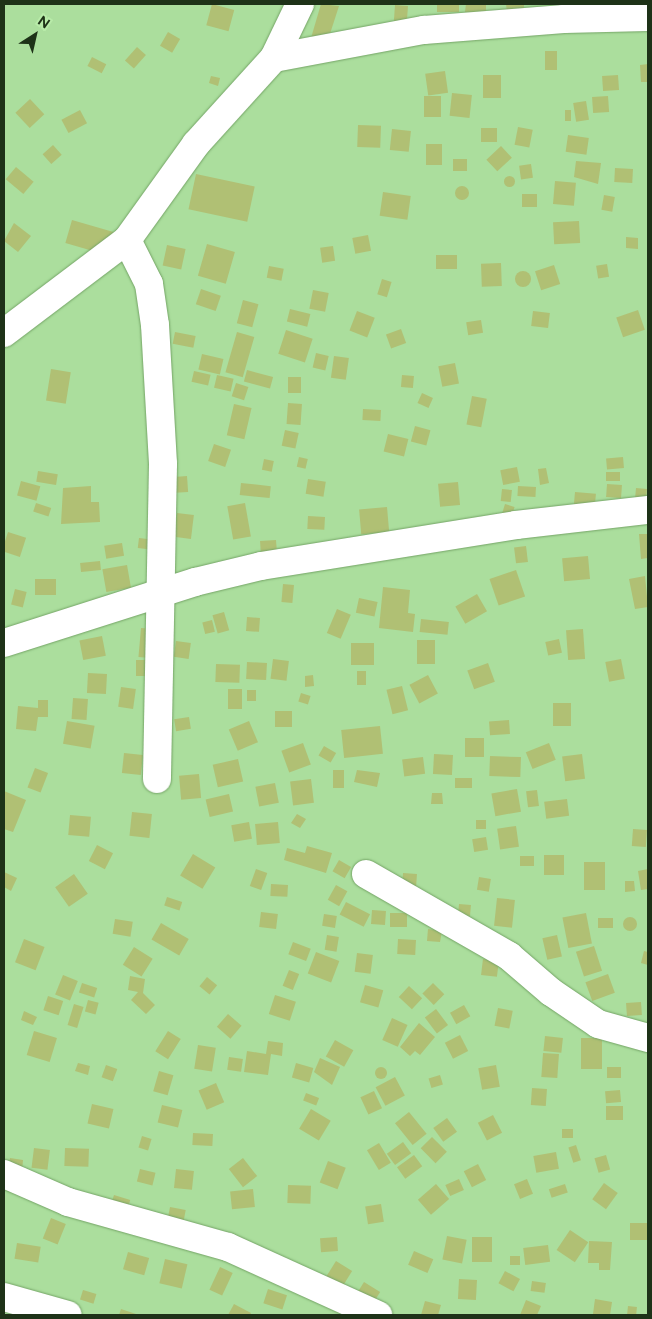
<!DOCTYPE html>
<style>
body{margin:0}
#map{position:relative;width:652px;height:1319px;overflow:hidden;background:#abde9d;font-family:Figtree,sans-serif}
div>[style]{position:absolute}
.building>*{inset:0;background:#b0c074;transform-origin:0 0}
.round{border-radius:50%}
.roads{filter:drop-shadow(0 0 1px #74a466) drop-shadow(0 0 1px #74a466)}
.minor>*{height:28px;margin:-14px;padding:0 14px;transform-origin:14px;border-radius:14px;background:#fff}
span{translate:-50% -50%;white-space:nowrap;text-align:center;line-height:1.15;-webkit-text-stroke:4.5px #b8eba9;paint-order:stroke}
.frame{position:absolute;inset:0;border:5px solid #1e3218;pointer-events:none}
.north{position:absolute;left:10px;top:10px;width:50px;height:50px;-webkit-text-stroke:4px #b8eba9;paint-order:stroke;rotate:35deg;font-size:14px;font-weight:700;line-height:20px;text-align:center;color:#1e3218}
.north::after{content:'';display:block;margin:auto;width:18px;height:22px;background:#1e3218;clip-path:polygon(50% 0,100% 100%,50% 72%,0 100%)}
</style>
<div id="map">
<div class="building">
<i style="left:212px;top:4px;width:23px;height:22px;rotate:15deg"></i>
<i style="clip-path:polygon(321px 4px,339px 6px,327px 43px,311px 38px)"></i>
<i style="left:437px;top:4px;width:22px;height:8px"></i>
<i style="clip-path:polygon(466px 4px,486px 4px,486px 13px,465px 12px)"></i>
<i style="clip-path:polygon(506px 4px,524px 4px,524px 10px,507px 12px)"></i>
<i style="left:395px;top:5px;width:13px;height:18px;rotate:4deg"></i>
<i style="left:168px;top:32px;width:14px;height:16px;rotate:30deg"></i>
<i style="left:137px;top:47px;width:12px;height:18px;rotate:42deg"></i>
<i style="left:545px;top:51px;width:12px;height:19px"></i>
<i style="left:92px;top:57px;width:16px;height:10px;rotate:27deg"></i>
<i style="clip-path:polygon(648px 64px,648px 82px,641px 82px,640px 65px)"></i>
<i style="left:445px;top:71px;width:22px;height:20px;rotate:82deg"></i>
<i style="left:483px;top:75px;width:18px;height:23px"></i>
<i style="left:618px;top:75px;width:15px;height:16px;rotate:86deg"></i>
<i style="clip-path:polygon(211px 76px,220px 78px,218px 86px,209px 83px)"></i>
<i style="left:452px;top:93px;width:20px;height:23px;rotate:6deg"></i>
<i style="left:424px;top:96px;width:17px;height:21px"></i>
<i style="left:608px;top:96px;width:16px;height:16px;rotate:86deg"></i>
<i style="left:30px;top:99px;width:21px;height:20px;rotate:47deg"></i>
<i style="left:586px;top:101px;width:19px;height:13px;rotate:81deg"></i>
<i style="left:80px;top:110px;width:15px;height:21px;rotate:62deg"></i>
<i style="left:565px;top:110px;width:6px;height:11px"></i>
<i style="left:358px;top:125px;width:23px;height:22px;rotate:2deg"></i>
<i style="left:518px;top:127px;width:15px;height:18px;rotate:11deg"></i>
<i style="left:481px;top:128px;width:16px;height:14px"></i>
<i style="left:392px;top:129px;width:19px;height:21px;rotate:6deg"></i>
<i style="left:568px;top:135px;width:21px;height:17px;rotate:8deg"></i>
<i style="left:426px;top:144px;width:16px;height:21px"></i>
<i style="left:53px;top:145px;width:13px;height:14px;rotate:48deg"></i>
<i style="left:501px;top:146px;width:16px;height:20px;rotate:47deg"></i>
<i style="left:453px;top:159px;width:14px;height:12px"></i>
<i style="clip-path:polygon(576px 161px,601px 163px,598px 184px,574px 177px)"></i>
<i style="left:531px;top:164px;width:14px;height:12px;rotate:82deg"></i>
<i style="left:16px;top:167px;width:23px;height:16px;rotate:40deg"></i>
<i style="left:615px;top:168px;width:18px;height:14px;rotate:3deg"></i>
<i style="left:196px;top:174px;width:60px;height:36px;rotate:12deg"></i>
<i class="round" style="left:503.5px;top:175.5px;width:11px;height:11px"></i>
<i style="left:555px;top:181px;width:21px;height:23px;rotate:5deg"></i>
<i class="round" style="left:455px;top:186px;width:14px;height:14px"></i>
<i style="left:383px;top:192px;width:28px;height:24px;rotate:8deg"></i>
<i style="left:522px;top:194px;width:15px;height:13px"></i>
<i style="left:604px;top:195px;width:11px;height:15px;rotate:10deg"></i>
<i style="left:72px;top:220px;width:44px;height:24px;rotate:16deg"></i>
<i style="left:579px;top:221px;width:22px;height:26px;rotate:87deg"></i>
<i style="clip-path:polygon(14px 223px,31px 236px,18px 252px,4px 241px)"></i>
<i style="left:368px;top:235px;width:16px;height:16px;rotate:79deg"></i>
<i style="clip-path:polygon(626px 237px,638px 238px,638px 249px,626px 248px)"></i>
<i style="left:207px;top:244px;width:29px;height:33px;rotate:16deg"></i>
<i style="left:167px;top:245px;width:19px;height:21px;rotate:12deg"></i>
<i style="left:333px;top:246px;width:15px;height:13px;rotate:82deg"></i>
<i style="left:436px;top:255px;width:21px;height:14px"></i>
<i style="left:501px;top:263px;width:23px;height:20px;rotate:88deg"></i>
<i style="left:607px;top:264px;width:13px;height:11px;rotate:81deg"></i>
<i style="left:554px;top:265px;width:20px;height:20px;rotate:72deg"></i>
<i style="left:269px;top:266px;width:15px;height:12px;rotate:11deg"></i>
<i class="round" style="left:515px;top:271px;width:16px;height:16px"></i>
<i style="left:382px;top:279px;width:10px;height:16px;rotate:17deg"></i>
<i style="left:201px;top:289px;width:21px;height:16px;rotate:19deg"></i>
<i style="left:313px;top:290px;width:16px;height:19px;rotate:11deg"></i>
<i style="left:243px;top:300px;width:16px;height:24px;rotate:15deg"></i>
<i style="left:290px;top:309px;width:21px;height:13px;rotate:14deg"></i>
<i style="left:638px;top:310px;width:21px;height:23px;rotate:71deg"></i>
<i style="left:357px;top:311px;width:19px;height:21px;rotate:21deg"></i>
<i style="left:533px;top:311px;width:17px;height:15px;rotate:7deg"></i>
<i style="left:481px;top:320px;width:13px;height:15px;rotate:81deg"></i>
<i style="left:401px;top:329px;width:15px;height:16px;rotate:70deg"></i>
<i style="left:286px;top:330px;width:28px;height:25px;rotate:18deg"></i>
<i style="left:175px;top:332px;width:21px;height:12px;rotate:11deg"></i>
<i style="left:237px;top:332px;width:18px;height:42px;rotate:16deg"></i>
<i style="left:316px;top:353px;width:13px;height:15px;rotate:13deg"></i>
<i style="left:202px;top:354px;width:22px;height:16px;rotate:13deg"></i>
<i style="left:334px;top:356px;width:15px;height:22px;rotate:8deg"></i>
<i style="left:455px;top:363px;width:21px;height:17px;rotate:79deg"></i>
<i style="left:51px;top:369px;width:20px;height:32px;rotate:9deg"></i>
<i style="left:247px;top:370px;width:27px;height:12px;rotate:15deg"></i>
<i style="left:194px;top:371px;width:17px;height:11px;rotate:13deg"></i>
<i style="left:217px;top:375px;width:17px;height:13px;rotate:13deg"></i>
<i style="left:402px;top:375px;width:12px;height:12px;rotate:5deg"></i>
<i style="left:288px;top:377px;width:13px;height:16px"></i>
<i style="left:236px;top:383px;width:13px;height:14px;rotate:18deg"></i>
<i style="left:422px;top:393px;width:12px;height:11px;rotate:24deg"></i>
<i style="left:472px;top:396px;width:15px;height:29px;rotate:11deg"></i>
<i style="left:288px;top:403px;width:14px;height:21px;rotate:4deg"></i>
<i style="left:234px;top:404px;width:18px;height:32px;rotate:13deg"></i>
<i style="left:363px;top:409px;width:18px;height:11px;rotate:3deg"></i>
<i style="left:415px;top:426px;width:16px;height:16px;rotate:15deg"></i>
<i style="left:285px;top:430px;width:14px;height:16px;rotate:12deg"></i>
<i style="left:388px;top:434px;width:21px;height:18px;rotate:14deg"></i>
<i style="left:214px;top:444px;width:18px;height:18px;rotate:19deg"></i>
<i style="left:299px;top:457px;width:9px;height:10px;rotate:13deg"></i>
<i style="left:623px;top:457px;width:11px;height:17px;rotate:85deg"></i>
<i style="left:264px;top:459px;width:10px;height:11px;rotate:11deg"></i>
<i style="left:517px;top:467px;width:15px;height:17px;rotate:79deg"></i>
<i style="clip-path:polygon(546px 468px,549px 483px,540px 485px,538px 469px)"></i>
<i style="left:38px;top:471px;width:20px;height:11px;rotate:9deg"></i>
<i style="left:606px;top:472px;width:14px;height:9px"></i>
<i style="left:187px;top:476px;width:16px;height:13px;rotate:86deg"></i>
<i style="left:308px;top:479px;width:18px;height:15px;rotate:9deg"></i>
<i style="left:21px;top:481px;width:20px;height:15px;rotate:15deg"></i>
<i style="left:458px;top:482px;width:23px;height:20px;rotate:85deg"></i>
<i style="left:241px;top:483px;width:30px;height:12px;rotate:6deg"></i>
<i style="left:607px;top:484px;width:15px;height:13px;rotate:4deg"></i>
<i style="clip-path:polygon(91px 486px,91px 502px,99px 502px,100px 522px,61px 524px,63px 488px)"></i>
<i style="left:518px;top:486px;width:18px;height:10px;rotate:3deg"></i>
<i style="left:636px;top:488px;width:11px;height:14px;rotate:5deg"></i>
<i style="left:502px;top:489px;width:10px;height:12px;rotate:6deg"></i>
<i style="left:575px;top:492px;width:21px;height:13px;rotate:5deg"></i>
<i style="left:36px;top:503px;width:16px;height:9px;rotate:18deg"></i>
<i style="left:245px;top:503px;width:34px;height:18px;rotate:80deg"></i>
<i style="left:505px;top:504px;width:10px;height:13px;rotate:17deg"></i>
<i style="left:387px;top:507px;width:25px;height:28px;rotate:85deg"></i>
<i style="left:177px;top:513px;width:17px;height:24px;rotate:7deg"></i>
<i style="left:308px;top:516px;width:17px;height:13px;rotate:3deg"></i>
<i style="left:8px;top:532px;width:19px;height:20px;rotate:18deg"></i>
<i style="clip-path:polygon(639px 534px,648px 534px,648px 558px,641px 559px)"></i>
<i style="left:139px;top:538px;width:17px;height:10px;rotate:7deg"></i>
<i style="left:276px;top:540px;width:16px;height:16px;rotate:86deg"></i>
<i style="left:122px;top:543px;width:13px;height:18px;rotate:81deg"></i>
<i style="left:526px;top:546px;width:16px;height:12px;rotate:83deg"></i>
<i style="left:588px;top:556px;width:23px;height:26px;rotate:85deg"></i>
<i style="left:100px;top:561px;width:9px;height:20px;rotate:84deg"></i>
<i style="left:127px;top:565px;width:23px;height:25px;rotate:80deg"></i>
<i style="left:516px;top:570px;width:28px;height:28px;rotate:71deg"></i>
<i style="clip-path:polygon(645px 576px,648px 607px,635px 609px,629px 579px)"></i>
<i style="left:35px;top:579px;width:21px;height:16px"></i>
<i style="left:283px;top:584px;width:11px;height:18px;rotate:5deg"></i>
<i style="clip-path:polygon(383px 587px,410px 590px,408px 613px,415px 614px,413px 632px,379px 628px)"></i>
<i style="left:15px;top:589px;width:12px;height:16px;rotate:14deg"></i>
<i style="left:477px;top:594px;width:20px;height:25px;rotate:60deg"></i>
<i style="left:359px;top:598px;width:19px;height:15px;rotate:12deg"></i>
<i style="left:337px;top:609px;width:15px;height:26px;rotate:23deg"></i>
<i style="left:224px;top:612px;width:19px;height:12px;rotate:74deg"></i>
<i style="left:247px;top:617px;width:13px;height:14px;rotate:4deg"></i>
<i style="left:421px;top:619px;width:28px;height:13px;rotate:6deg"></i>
<i style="left:212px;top:620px;width:12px;height:10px;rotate:76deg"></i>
<i style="left:141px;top:628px;width:12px;height:29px;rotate:5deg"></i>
<i style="left:583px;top:629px;width:30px;height:17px;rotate:86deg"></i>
<i style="left:102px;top:636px;width:20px;height:23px;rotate:79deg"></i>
<i style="left:559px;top:639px;width:14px;height:14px;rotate:78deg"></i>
<i style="left:417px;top:640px;width:18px;height:24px"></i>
<i style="left:176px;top:641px;width:15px;height:16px;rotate:8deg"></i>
<i style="left:351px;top:643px;width:23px;height:22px"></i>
<i style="left:273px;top:659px;width:16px;height:20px;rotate:7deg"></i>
<i style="left:621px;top:659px;width:20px;height:16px;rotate:79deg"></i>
<i style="left:136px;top:660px;width:11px;height:16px"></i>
<i style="left:247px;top:662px;width:20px;height:17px;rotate:3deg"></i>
<i style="left:488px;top:663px;width:20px;height:22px;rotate:70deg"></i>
<i style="left:216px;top:664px;width:24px;height:18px;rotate:2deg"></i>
<i style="left:357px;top:671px;width:9px;height:14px"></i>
<i style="left:88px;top:673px;width:19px;height:20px;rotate:3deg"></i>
<i style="clip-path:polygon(313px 675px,314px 686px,305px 687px,305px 676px)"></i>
<i style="left:428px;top:675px;width:21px;height:21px;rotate:62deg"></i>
<i style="left:402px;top:686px;width:25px;height:16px;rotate:76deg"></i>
<i style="left:121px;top:687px;width:15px;height:20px;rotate:8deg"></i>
<i style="left:228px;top:689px;width:14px;height:20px"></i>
<i style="left:247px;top:690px;width:9px;height:11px"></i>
<i style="left:301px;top:693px;width:10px;height:9px;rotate:17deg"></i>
<i style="left:73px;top:698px;width:15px;height:21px;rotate:4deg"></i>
<i style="clip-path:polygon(38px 700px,48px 700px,48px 717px,38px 717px,36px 731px,16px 729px,18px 706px,38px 708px)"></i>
<i style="left:553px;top:703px;width:18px;height:23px"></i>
<i style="left:275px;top:711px;width:17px;height:16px"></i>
<i style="left:189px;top:717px;width:12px;height:15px;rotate:81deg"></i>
<i style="left:509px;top:720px;width:14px;height:20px;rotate:86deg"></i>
<i style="left:67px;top:721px;width:28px;height:23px;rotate:10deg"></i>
<i style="left:249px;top:721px;width:23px;height:22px;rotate:67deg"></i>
<i style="left:380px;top:726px;width:28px;height:39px;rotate:84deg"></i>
<i style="left:465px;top:738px;width:19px;height:19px"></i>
<i style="left:303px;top:743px;width:23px;height:23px;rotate:70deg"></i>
<i style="left:549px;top:743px;width:18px;height:25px;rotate:68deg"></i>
<i style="left:324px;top:746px;width:14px;height:11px;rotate:30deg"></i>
<i style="left:124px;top:753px;width:19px;height:20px;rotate:6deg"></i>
<i style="left:434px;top:754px;width:19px;height:20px;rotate:3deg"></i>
<i style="left:582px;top:754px;width:25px;height:20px;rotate:83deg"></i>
<i style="left:490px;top:756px;width:31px;height:20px;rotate:2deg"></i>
<i style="left:423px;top:757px;width:17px;height:21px;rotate:83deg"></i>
<i style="left:238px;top:759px;width:23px;height:26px;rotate:77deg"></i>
<i style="left:35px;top:768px;width:14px;height:21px;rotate:21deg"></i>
<i style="left:333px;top:770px;width:11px;height:18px"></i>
<i style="clip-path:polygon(357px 770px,380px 773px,377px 787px,354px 782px)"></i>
<i style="left:199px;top:774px;width:24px;height:20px;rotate:85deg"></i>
<i style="left:455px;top:778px;width:17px;height:10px"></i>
<i style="left:311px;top:779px;width:24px;height:21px;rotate:83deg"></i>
<i style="left:275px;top:783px;width:20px;height:20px;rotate:79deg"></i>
<i style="left:517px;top:789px;width:23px;height:26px;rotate:80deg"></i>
<i style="left:537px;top:790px;width:16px;height:11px;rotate:83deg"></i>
<i style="clip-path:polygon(4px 791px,26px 800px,13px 832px,4px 829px)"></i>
<i style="clip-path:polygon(432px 793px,442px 793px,443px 804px,431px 804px)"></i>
<i style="left:229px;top:794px;width:18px;height:24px;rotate:77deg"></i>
<i style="left:567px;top:799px;width:17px;height:23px;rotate:83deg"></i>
<i style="left:132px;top:812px;width:20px;height:24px;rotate:6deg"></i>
<i style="clip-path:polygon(297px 814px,306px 819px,300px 828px,291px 823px)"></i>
<i style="left:70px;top:815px;width:21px;height:20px;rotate:5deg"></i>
<i style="left:476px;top:820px;width:10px;height:9px"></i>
<i style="left:249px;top:822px;width:17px;height:18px;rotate:80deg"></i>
<i style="left:278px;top:822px;width:21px;height:23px;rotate:85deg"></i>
<i style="left:516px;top:826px;width:21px;height:19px;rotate:82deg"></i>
<i style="left:633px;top:829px;width:14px;height:17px;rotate:4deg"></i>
<i style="left:486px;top:837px;width:13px;height:14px;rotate:81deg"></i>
<i style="left:97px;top:845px;width:18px;height:18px;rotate:27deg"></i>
<i style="clip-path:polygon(307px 846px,332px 853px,326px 873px,284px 860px,287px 848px,305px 853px)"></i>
<i style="left:193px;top:854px;width:26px;height:25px;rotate:31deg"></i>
<i style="left:544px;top:855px;width:20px;height:20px"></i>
<i style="left:520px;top:856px;width:14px;height:10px"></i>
<i style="left:339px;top:860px;width:14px;height:13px;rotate:30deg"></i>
<i style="left:584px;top:862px;width:21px;height:28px"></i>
<i style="left:256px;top:869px;width:12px;height:18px;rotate:20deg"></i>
<i style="clip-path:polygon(648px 869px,648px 889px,641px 890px,638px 871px)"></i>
<i style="clip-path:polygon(4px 872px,17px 878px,11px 891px,4px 887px)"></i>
<i style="left:403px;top:873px;width:14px;height:16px;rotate:4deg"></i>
<i style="left:74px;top:874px;width:24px;height:23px;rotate:55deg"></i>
<i style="left:479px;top:877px;width:12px;height:13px;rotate:9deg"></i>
<i style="clip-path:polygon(625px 881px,634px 881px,635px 891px,625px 892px)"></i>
<i style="left:271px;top:884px;width:17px;height:12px;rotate:3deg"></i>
<i style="left:336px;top:885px;width:13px;height:17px;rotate:29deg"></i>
<i style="left:167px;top:897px;width:16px;height:9px;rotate:18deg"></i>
<i style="left:497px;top:898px;width:18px;height:28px;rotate:6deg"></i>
<i style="left:346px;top:902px;width:27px;height:14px;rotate:27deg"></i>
<i style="left:459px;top:904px;width:12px;height:11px;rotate:5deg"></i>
<i style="left:372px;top:910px;width:14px;height:14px;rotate:4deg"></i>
<i style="left:261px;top:912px;width:17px;height:15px;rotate:7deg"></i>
<i style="left:390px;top:913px;width:17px;height:14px"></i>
<i style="left:586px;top:913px;width:31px;height:24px;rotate:79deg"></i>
<i style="left:324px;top:914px;width:13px;height:12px;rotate:9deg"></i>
<i class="round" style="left:623px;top:917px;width:14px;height:14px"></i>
<i style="left:613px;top:918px;width:10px;height:15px;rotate:90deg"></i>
<i style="left:115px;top:919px;width:18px;height:15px;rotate:9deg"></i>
<i style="left:161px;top:923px;width:32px;height:19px;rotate:30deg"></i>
<i style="clip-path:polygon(428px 929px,442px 931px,440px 942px,427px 941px)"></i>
<i style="left:327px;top:935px;width:12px;height:15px;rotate:9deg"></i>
<i style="left:557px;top:935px;width:22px;height:15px;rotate:77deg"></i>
<i style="left:24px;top:939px;width:22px;height:25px;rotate:21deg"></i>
<i style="left:398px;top:939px;width:18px;height:15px;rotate:3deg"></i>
<i style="left:293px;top:942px;width:19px;height:13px;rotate:21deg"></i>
<i style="left:594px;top:946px;width:26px;height:19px;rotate:72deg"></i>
<i style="left:134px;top:947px;width:22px;height:21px;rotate:32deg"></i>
<i style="clip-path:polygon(644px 951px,648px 952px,648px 965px,641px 963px)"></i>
<i style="left:316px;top:952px;width:25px;height:23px;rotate:21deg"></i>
<i style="left:357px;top:953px;width:16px;height:19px;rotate:7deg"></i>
<i style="left:483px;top:959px;width:16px;height:16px;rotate:7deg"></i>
<i style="left:289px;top:970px;width:11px;height:17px;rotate:22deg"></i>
<i style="left:608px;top:974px;width:20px;height:24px;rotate:70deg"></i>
<i style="left:63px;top:975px;width:16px;height:21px;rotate:22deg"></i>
<i style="clip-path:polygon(130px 976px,145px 979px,143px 993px,155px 1005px,146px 1014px,131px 1000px,138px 992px,128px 990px)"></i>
<i style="left:207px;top:977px;width:13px;height:12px;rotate:39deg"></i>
<i style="left:82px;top:983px;width:16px;height:10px;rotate:18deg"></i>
<i style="left:433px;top:983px;width:16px;height:15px;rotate:45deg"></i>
<i style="left:365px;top:985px;width:19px;height:18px;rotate:16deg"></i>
<i style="left:409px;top:986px;width:18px;height:15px;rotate:43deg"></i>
<i style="left:275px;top:995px;width:22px;height:20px;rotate:18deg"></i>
<i style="left:48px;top:996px;width:16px;height:15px;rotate:18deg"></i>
<i style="left:88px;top:1000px;width:11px;height:12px;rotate:15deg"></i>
<i style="left:641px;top:1002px;width:13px;height:15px;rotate:86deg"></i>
<i style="left:74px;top:1004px;width:10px;height:22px;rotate:17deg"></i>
<i style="left:464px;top:1005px;width:13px;height:16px;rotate:61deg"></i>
<i style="left:498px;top:1008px;width:15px;height:18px;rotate:11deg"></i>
<i style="left:436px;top:1009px;width:20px;height:14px;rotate:53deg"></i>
<i style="clip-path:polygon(24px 1011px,37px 1017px,33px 1025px,21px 1020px)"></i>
<i style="left:228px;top:1014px;width:18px;height:17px;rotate:41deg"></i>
<i style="left:392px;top:1018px;width:17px;height:24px;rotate:24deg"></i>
<i style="clip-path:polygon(419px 1023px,435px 1037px,420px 1055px,415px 1051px,410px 1056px,400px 1047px)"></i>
<i style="left:34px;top:1031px;width:24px;height:25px;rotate:17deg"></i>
<i style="left:168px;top:1031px;width:15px;height:24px;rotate:32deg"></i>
<i style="left:460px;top:1035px;width:18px;height:17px;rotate:63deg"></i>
<i style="left:545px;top:1036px;width:18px;height:15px;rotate:6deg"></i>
<i style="left:581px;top:1038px;width:21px;height:31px"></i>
<i style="left:335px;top:1040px;width:21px;height:19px;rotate:29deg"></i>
<i style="clip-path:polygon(268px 1041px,283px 1043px,282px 1056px,271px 1054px,268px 1075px,244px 1072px,247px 1051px,266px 1054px)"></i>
<i style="left:198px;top:1045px;width:18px;height:24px;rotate:9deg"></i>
<i style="left:543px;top:1053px;width:16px;height:24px;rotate:4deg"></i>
<i style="left:229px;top:1057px;width:14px;height:13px;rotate:8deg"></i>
<i style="clip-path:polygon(320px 1058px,340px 1067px,332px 1085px,314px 1072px)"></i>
<i style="clip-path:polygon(78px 1063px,90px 1066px,88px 1075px,75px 1071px)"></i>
<i style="left:296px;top:1063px;width:18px;height:15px;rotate:16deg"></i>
<i style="left:106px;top:1065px;width:12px;height:13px;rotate:20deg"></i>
<i style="left:496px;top:1065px;width:22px;height:18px;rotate:80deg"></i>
<i class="round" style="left:375px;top:1067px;width:12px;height:12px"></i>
<i style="left:621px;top:1067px;width:11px;height:14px;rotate:90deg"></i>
<i style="left:159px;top:1071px;width:15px;height:21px;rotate:16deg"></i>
<i style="left:440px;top:1075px;width:10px;height:12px;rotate:73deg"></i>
<i style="left:395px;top:1077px;width:21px;height:22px;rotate:62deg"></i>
<i style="left:216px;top:1083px;width:21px;height:19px;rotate:67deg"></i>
<i style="left:532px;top:1088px;width:15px;height:17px;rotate:4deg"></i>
<i style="left:620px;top:1090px;width:12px;height:15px;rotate:85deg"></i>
<i style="left:374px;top:1091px;width:19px;height:15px;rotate:65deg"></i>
<i style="left:306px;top:1093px;width:14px;height:8px;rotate:21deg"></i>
<i style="left:92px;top:1104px;width:22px;height:20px;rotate:13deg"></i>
<i style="left:162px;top:1105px;width:21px;height:18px;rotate:14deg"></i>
<i style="left:606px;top:1106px;width:17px;height:14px"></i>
<i style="left:311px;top:1109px;width:23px;height:23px;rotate:31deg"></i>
<i style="left:409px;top:1112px;width:28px;height:18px;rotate:51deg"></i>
<i style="left:493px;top:1115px;width:20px;height:17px;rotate:63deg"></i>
<i style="left:447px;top:1118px;width:17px;height:17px;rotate:54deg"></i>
<i style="left:562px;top:1129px;width:11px;height:9px"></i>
<i style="left:193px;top:1133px;width:20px;height:12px;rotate:3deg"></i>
<i style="left:142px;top:1136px;width:10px;height:12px;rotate:17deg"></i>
<i style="left:432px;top:1137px;width:21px;height:16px;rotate:45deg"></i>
<i style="left:403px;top:1142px;width:14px;height:20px;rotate:54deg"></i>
<i style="left:379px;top:1143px;width:23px;height:14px;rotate:59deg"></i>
<i style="left:576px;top:1145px;width:16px;height:8px;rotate:72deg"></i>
<i style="left:34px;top:1148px;width:16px;height:20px;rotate:7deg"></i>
<i style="left:65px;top:1148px;width:24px;height:18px;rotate:2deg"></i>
<i style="left:556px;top:1152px;width:17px;height:23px;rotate:80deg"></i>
<i style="left:414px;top:1155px;width:14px;height:21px;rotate:54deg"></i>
<i style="left:606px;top:1155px;width:15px;height:12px;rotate:74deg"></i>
<i style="clip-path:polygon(10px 1158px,23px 1160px,22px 1171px,8px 1170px)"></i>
<i style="left:243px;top:1158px;width:23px;height:18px;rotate:52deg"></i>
<i style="left:328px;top:1161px;width:19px;height:23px;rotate:21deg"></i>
<i style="left:478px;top:1164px;width:18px;height:16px;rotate:63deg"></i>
<i style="left:140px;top:1169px;width:16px;height:13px;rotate:14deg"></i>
<i style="left:176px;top:1169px;width:18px;height:19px;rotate:6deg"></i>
<i style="left:459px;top:1179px;width:12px;height:15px;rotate:66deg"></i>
<i style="left:527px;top:1179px;width:16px;height:14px;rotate:68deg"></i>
<i style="left:604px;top:1183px;width:17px;height:20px;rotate:36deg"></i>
<i style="left:436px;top:1184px;width:20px;height:24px;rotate:49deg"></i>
<i style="left:565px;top:1184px;width:9px;height:17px;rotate:72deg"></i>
<i style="left:288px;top:1185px;width:23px;height:18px;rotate:2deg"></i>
<i style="left:253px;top:1189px;width:18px;height:23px;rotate:84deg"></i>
<i style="left:114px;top:1195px;width:17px;height:16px;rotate:17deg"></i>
<i style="left:381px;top:1204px;width:18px;height:16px;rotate:81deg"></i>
<i style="left:170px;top:1207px;width:16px;height:19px;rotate:11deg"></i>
<i style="left:51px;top:1218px;width:16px;height:22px;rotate:22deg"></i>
<i style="left:648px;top:1223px;width:17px;height:18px;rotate:90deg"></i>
<i style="left:570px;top:1230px;width:22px;height:24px;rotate:34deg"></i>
<i style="left:447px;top:1236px;width:20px;height:24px;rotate:11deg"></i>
<i style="left:337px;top:1237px;width:14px;height:17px;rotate:86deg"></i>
<i style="left:472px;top:1237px;width:20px;height:25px"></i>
<i style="clip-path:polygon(589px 1241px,612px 1242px,610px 1270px,599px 1270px,599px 1263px,588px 1263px)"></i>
<i style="left:17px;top:1243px;width:24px;height:16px;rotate:9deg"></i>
<i style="left:548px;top:1245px;width:17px;height:25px;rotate:83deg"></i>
<i style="left:414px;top:1251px;width:21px;height:15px;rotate:23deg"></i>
<i style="left:128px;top:1252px;width:22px;height:18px;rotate:16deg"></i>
<i style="left:510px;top:1256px;width:10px;height:9px"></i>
<i style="left:165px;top:1259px;width:23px;height:25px;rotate:13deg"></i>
<i style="left:336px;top:1261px;width:19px;height:19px;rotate:32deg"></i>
<i style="left:220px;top:1267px;width:14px;height:25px;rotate:25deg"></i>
<i style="left:505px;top:1271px;width:17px;height:14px;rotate:28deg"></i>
<i style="left:459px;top:1279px;width:18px;height:20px;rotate:3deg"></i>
<i style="left:532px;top:1281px;width:14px;height:10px;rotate:8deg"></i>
<i style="left:364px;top:1282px;width:19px;height:21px;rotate:32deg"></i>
<i style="left:268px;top:1289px;width:20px;height:15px;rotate:18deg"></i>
<i style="left:83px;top:1290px;width:14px;height:10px;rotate:17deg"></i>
<i style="clip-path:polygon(595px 1299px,612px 1302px,610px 1315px,593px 1314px)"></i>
<i style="clip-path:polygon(526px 1300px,541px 1306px,537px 1315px,520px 1315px)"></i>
<i style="clip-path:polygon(425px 1301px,441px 1305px,438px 1315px,421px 1315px)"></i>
<i style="clip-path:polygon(234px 1304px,251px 1313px,250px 1315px,228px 1315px)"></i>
<i style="left:628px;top:1306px;width:9px;height:9px;rotate:6deg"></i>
<i style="clip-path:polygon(121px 1309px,139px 1315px,119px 1315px)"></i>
</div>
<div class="roads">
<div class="minor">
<i style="left:274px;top:58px;width:60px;rotate:-64.3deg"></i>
<i style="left:127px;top:240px;width:49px;rotate:63.4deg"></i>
<i style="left:149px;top:284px;width:41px;rotate:81.7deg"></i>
<i style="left:155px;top:325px;width:139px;rotate:86.7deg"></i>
<i style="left:163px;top:464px;width:315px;rotate:91.1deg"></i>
<i style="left:4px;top:333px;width:154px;rotate:-37.1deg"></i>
<i style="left:127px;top:240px;width:118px;rotate:-54.3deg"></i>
<i style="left:196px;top:144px;width:116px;rotate:-47.8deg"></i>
<i style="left:274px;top:58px;width:153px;rotate:-10.6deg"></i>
<i style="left:424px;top:30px;width:140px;rotate:-4.5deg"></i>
<i style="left:564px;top:19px;width:84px;rotate:-1.4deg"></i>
<i style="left:4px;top:643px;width:201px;rotate:-17.7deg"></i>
<i style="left:195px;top:582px;width:68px;rotate:-13.6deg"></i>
<i style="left:261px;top:566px;width:258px;rotate:-9.1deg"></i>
<i style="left:516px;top:525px;width:133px;rotate:-6.5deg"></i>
<i style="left:366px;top:874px;width:165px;rotate:29.8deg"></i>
<i style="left:509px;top:956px;width:55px;rotate:40.6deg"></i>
<i style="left:551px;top:992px;width:57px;rotate:34.2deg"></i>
<i style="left:598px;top:1024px;width:52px;rotate:15.6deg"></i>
<i style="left:4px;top:1174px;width:70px;rotate:23.6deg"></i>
<i style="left:68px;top:1202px;width:166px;rotate:15.7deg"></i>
<i style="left:228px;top:1247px;width:165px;rotate:24.4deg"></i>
<i style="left:4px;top:1297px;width:66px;rotate:15.7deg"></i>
</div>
</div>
<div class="frame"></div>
<div class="north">N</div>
</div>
